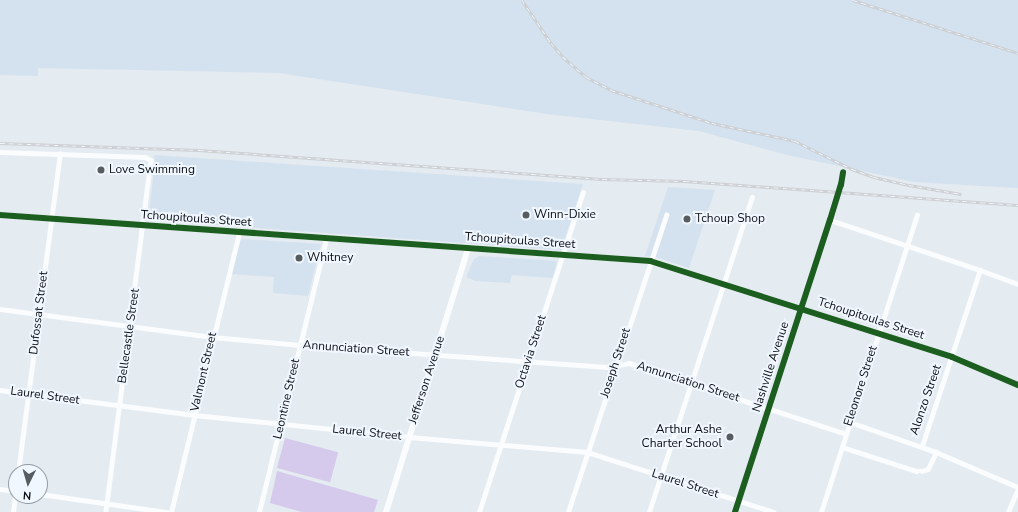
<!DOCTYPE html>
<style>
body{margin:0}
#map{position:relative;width:1018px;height:512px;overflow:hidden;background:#e4ebf1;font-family:"Nunito Sans",sans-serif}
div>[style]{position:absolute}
.built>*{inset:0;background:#d4e1ee}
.green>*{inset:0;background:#d5c9ec;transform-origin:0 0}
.minor>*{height:4.5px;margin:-2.25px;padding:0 2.25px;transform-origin:2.25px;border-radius:2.25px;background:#fbfcfd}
.tertiary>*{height:6px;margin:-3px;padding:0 3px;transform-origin:3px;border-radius:3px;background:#fbfcfd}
.rail>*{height:3px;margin-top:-1.5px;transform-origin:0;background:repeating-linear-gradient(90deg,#f0f7ff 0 4.5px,#cdcfd1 0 9px);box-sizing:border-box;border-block:1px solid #cdcfd1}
.cycleway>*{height:6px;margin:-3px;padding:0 3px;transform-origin:3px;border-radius:3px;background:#1b5e20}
.dots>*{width:11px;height:11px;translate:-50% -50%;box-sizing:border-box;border:2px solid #f0f7ff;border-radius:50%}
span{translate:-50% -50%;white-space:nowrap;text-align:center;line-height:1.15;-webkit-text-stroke:4px #f0f7ff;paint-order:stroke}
.poi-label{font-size:12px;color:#0b0f13}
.left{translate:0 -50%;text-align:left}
.right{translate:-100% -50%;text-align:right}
.street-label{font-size:12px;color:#0b0f13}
.north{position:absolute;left:8px;top:464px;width:40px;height:40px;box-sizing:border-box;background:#f0f7ff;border:1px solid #949aa1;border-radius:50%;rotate:185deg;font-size:11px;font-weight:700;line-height:16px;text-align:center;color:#0b0f13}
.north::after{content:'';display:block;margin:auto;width:14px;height:18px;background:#575c61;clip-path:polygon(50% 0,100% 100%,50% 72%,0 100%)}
</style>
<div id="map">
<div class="built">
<i style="clip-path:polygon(0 0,1018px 0,1018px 188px,914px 182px,787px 155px,699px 131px,547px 114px,279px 73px,38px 68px,38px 76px,0 75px)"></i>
<i style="clip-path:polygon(154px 155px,583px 184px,561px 250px,148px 220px,155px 163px)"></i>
<i style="clip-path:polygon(668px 187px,715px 190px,689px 268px,656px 257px,645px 256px)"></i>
<i style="clip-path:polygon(241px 239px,321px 244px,308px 296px,273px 293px,274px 277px,231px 274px)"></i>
<i style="clip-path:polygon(479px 256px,557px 261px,553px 278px,512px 275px,510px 283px,475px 281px,466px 277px,474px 259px)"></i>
</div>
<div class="green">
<i style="left:285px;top:438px;width:55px;height:31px;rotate:15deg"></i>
<i style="clip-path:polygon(277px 471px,378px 500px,374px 512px,302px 512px,270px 503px)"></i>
</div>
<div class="minor">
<i style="left:0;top:152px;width:145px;rotate:2deg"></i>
<i style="left:145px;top:157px;width:7px;rotate:27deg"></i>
<i style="left:151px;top:160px;width:355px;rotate:97.3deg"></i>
<i style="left:830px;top:220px;width:158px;rotate:18.4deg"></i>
<i style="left:980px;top:270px;width:40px;rotate:20.2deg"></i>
<i style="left:0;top:309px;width:214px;rotate:7.5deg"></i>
<i style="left:212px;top:337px;width:88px;rotate:5.2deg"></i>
<i style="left:300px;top:345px;width:308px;rotate:4.1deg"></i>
<i style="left:607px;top:367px;width:22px;rotate:-10deg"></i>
<i style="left:629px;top:363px;width:228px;rotate:18.1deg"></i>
<i style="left:0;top:390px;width:196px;rotate:7.3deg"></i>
<i style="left:194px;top:415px;width:216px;rotate:5.8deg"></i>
<i style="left:409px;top:437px;width:179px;rotate:4.8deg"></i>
<i style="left:587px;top:452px;width:196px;rotate:17.8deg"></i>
<i style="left:850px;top:422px;width:91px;rotate:19.2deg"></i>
<i style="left:922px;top:446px;width:185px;rotate:-71.8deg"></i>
<i style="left:842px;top:447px;width:78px;rotate:18deg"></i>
<i style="left:916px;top:471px;width:6px"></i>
<i style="left:922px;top:471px;width:6px;rotate:-18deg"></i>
<i style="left:928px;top:469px;width:19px;rotate:-65deg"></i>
<i style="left:936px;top:452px;width:89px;rotate:23.1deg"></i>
<i style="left:18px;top:472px;width:321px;rotate:-82.5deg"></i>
<i style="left:0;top:489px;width:16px;rotate:7deg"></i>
<i style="left:40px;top:494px;width:128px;rotate:8.1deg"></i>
<i style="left:13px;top:512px;width:23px;rotate:-83deg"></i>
<i style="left:171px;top:512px;width:287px;rotate:-76.3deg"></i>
<i style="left:259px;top:512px;width:281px;rotate:-76.2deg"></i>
<i style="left:479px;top:512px;width:336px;rotate:-72deg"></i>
<i style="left:568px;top:512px;width:313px;rotate:-71.7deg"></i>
<i style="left:649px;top:512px;width:331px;rotate:-71.9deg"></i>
<i style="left:735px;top:512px;width:323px;rotate:-72deg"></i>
<i style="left:821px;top:512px;width:312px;rotate:-72.1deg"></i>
<i style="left:1008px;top:512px;width:26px;rotate:-67deg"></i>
</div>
<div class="tertiary">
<i style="left:0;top:215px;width:652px;rotate:4.05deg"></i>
<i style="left:650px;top:261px;width:317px;rotate:17.6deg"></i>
<i style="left:952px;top:357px;width:72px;rotate:23deg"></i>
<i style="left:386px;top:512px;width:276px;rotate:-72.7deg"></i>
</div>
<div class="rail">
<i style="left:522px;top:0;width:52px;rotate:56deg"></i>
<i style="left:551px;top:43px;width:18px;rotate:49deg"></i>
<i style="left:563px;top:57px;width:30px;rotate:41deg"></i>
<i style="left:586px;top:77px;width:28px;rotate:27deg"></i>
<i style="left:611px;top:90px;width:106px;rotate:18.1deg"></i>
<i style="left:712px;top:123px;width:85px;rotate:12.2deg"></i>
<i style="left:795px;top:141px;width:64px;rotate:26.2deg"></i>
<i style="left:852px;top:169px;width:23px;rotate:20deg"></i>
<i style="left:874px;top:177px;width:36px;rotate:13deg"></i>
<i style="left:909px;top:185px;width:53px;rotate:9.8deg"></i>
<i style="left:853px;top:0;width:173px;rotate:17.8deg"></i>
<i style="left:0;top:143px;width:199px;rotate:2deg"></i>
<i style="left:199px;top:150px;width:404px;rotate:4.1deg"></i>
<i style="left:602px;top:179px;width:82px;rotate:1.4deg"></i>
<i style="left:684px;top:181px;width:335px;rotate:4.1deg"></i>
</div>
<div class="cycleway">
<i style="left:0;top:215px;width:652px;rotate:4.05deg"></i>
<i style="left:650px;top:261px;width:317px;rotate:17.6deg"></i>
<i style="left:952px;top:357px;width:72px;rotate:23deg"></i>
<i style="left:735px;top:512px;width:307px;rotate:-72deg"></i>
<i style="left:830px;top:220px;width:37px;rotate:-73deg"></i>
<i style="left:841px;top:185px;width:13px;rotate:-81deg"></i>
</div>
<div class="dots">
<i style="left:101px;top:170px;background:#575c61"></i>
<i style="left:526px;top:215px;background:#575c61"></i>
<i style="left:687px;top:219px;background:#575c61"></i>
<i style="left:299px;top:258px;background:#575c61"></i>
<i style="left:730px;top:437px;background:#575c61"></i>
</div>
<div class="poi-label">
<span class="left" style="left:109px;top:170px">Love Swimming</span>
<span class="left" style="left:534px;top:215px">Winn-Dixie</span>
<span class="left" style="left:695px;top:219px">Tchoup Shop</span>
<span class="left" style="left:307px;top:258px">Whitney</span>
<span class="right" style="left:722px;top:437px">Arthur Ashe<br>Charter School</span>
</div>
<div class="street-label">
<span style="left:196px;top:219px;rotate:4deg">Tchoupitoulas Street</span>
<span style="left:520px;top:241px;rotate:4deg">Tchoupitoulas Street</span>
<span style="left:39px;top:313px;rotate:-83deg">Dufossat Street</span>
<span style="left:871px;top:319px;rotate:18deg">Tchoupitoulas Street</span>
<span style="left:129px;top:336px;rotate:-82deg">Bellecastle Street</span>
<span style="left:356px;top:349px;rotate:4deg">Annunciation Street</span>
<span style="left:531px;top:352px;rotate:-72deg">Octavia Street</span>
<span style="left:616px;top:363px;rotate:-72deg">Joseph Street</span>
<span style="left:771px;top:367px;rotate:-72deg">Nashville Avenue</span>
<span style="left:204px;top:372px;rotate:-77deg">Valmont Street</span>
<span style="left:427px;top:380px;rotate:-72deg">Jefferson Avenue</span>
<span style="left:688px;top:382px;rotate:18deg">Annunciation Street</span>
<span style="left:861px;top:386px;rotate:-72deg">Eleonore Street</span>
<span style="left:45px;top:396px;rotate:8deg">Laurel Street</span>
<span style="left:287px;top:399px;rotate:-77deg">Leontine Street</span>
<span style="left:926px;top:400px;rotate:-71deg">Alonzo Street</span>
<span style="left:367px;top:433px;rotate:6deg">Laurel Street</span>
<span style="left:685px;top:484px;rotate:18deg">Laurel Street</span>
</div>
<div class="north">N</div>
</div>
